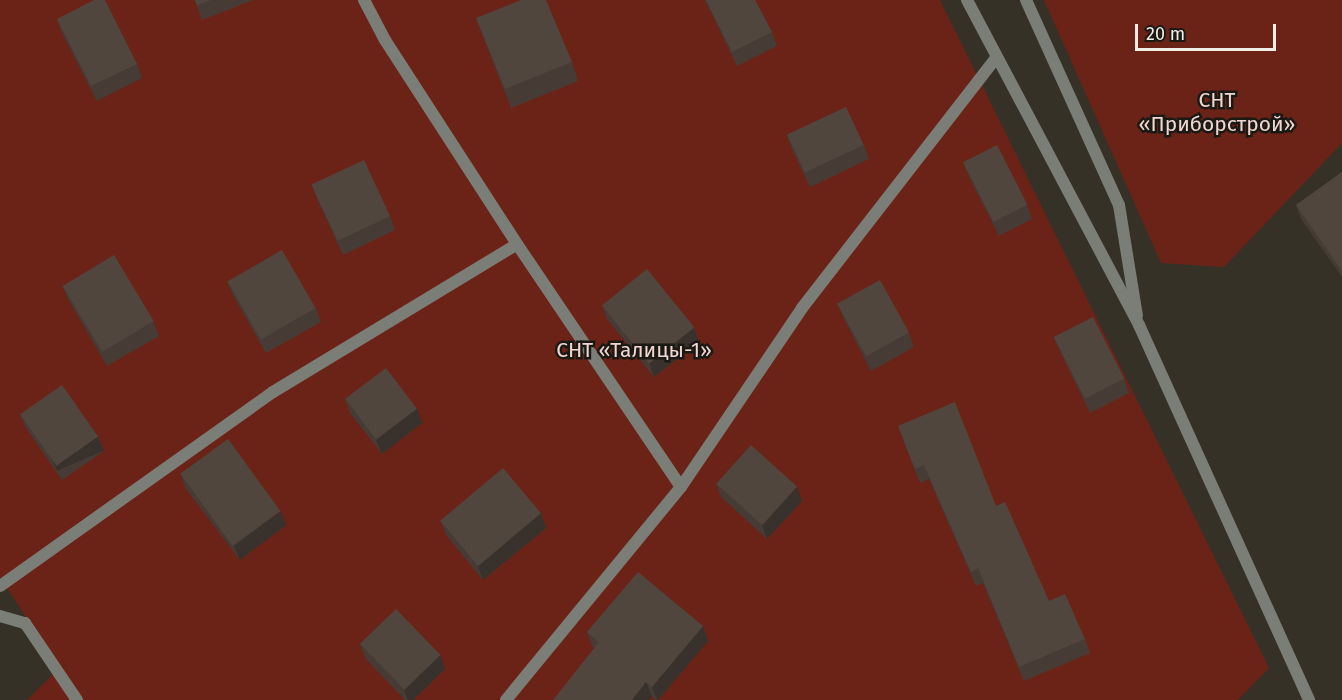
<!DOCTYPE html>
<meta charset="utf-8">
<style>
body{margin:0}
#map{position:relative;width:1342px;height:700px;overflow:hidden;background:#353126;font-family:"Fira Sans",sans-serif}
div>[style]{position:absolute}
.green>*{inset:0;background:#6c2317}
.service>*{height:12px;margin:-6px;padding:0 6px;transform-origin:6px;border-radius:6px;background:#7b7d77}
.wall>*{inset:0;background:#463c35}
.shaded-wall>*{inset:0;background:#39312b;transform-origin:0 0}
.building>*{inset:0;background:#51463e;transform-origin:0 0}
span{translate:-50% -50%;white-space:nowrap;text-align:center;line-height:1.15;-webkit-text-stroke:5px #1b1914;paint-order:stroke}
.park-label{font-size:21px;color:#f0d6d1}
.scale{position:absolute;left:1135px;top:24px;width:141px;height:27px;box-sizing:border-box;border:3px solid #efede6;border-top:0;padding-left:8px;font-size:18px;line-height:21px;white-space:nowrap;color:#efede6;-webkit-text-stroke:4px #1b1914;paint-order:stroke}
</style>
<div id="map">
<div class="green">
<i style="clip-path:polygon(0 0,940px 0,1269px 668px,1238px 700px,27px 700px,59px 668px,0 577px)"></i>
<i style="clip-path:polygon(1044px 0,1342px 0,1342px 143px,1224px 267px,1161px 263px)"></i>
</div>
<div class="service">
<i style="left:364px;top:0;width:45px;rotate:62.3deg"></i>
<i style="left:385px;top:40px;width:243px;rotate:57.1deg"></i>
<i style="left:517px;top:244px;width:293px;rotate:56deg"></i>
<i style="left:967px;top:0;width:368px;rotate:62.1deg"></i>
<i style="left:1139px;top:325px;width:412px;rotate:65.6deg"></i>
<i style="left:1026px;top:0;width:225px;rotate:65.6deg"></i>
<i style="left:1119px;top:205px;width:112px;rotate:80.8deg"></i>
<i style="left:0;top:586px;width:335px;rotate:-35.4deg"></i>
<i style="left:273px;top:392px;width:285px;rotate:-31.2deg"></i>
<i style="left:0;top:616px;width:26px;rotate:16deg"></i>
<i style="left:25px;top:623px;width:93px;rotate:56deg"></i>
<i style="left:506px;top:700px;width:276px;rotate:-50.6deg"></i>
<i style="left:681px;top:487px;width:216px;rotate:-55.9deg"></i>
<i style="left:802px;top:308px;width:315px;rotate:-52.2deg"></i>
</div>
<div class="wall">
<i style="clip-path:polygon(195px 0,253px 0,202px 20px)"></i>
<i style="clip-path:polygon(705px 0,755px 0,772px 32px,777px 46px,737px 66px)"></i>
<i style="clip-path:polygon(476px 18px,572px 62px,578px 81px,511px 108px)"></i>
<i style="clip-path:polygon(57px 19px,137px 64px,142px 78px,97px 101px,62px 33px)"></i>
<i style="clip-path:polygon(787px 135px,864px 145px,869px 159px,810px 187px,792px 149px)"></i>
<i style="clip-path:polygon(963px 161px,1027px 205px,1032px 219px,999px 236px,968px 175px)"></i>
<i style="clip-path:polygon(1342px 172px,1342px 277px,1301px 219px,1296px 205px)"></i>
<i style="clip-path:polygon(312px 185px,390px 216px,395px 230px,343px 255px,317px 199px)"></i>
<i style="clip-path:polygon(227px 281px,316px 308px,321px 322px,266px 353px,233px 295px)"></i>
<i style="clip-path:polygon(62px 285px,153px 321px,159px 336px,107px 366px,68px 299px)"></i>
<i style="clip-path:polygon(837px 303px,909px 333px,914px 347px,871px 371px,843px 317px)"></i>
<i style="clip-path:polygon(602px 305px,694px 328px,699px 342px,654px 377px,607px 319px)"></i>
<i style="clip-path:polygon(1054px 337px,1124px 379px,1129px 393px,1090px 413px,1060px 351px)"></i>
<i style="clip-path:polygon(345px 399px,417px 409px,422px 423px,382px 454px,350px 413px)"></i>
<i style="clip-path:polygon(20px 414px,98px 437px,104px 451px,62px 480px,26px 428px)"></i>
<i style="clip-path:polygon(903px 440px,996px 506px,1049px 601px,1085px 639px,1090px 653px,1024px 681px,983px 583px,976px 586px,929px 479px,920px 483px)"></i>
<i style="clip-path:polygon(181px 475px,286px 525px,240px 560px,186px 489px)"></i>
<i style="clip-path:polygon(716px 483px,802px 501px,767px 539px,721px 497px)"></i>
<i style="clip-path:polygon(541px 513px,546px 528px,483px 580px,446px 535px,441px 521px)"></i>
<i style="clip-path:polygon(703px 626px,708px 641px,658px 700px,656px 700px,592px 646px,587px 632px)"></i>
<i style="clip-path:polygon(360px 644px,440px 655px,445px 669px,413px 700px,405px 700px,365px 658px)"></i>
</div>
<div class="shaded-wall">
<i style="clip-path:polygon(694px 328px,699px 342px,654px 377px,649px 363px)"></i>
<i style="clip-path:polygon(417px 409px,422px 423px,382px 454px,376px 440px)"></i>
<i style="left:98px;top:437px;width:15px;height:51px;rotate:67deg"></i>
<i style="clip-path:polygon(797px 487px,802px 501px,767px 539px,762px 525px)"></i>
<i style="clip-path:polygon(281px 511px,286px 525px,240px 560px,234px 546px)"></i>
<i style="clip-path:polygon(541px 513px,546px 528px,483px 580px,478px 566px)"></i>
<i style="clip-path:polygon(703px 626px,708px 641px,658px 700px,657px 700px,652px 687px)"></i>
<i style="clip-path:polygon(440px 655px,445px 669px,413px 700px,408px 700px,404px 690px)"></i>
<i style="clip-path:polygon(646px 682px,652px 696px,649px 700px,632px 700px)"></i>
</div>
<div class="building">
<i style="clip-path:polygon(94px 0,105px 0,137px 64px,91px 86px,57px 19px)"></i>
<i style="clip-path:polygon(195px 0,211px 0,197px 5px)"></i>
<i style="clip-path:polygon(521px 0,546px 0,572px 62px,505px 89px,476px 18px)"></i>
<i style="clip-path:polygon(706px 0,755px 0,772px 32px,732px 52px)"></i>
<i style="left:846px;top:107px;width:42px;height:65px;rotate:65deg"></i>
<i style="left:997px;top:145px;width:67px;height:38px;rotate:63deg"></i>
<i style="left:364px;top:160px;width:62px;height:58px;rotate:65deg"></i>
<i style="clip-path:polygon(1342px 172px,1342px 271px,1296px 205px)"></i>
<i style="left:282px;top:250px;width:67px;height:63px;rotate:60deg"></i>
<i style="left:114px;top:255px;width:77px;height:60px;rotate:59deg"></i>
<i style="left:647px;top:269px;width:75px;height:58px;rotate:51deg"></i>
<i style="left:880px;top:280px;width:60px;height:49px;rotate:61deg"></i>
<i style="left:1093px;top:317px;width:69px;height:44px;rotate:63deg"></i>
<i style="left:386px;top:368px;width:51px;height:51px;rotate:53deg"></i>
<i style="left:62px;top:385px;width:63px;height:51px;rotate:55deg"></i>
<i style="clip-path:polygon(955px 402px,996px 506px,1005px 502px,1049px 601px,1065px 594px,1085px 639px,1019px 667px,978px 568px,971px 572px,924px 465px,915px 469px,898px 426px)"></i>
<i style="left:228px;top:439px;width:89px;height:59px;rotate:54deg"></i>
<i style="left:751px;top:445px;width:62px;height:52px;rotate:42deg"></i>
<i style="left:503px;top:468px;width:59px;height:82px;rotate:50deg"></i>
<i style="clip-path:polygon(638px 572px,703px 626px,652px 687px,646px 682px,632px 700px,553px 700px,599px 642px,587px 632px)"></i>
<i style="left:396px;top:609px;width:64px;height:50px;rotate:46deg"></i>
</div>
<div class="park-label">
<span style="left:1217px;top:112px">СНТ<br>«Приборстрой»</span>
<span style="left:634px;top:350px">СНТ «Талицы-1»</span>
</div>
<div class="scale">20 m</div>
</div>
